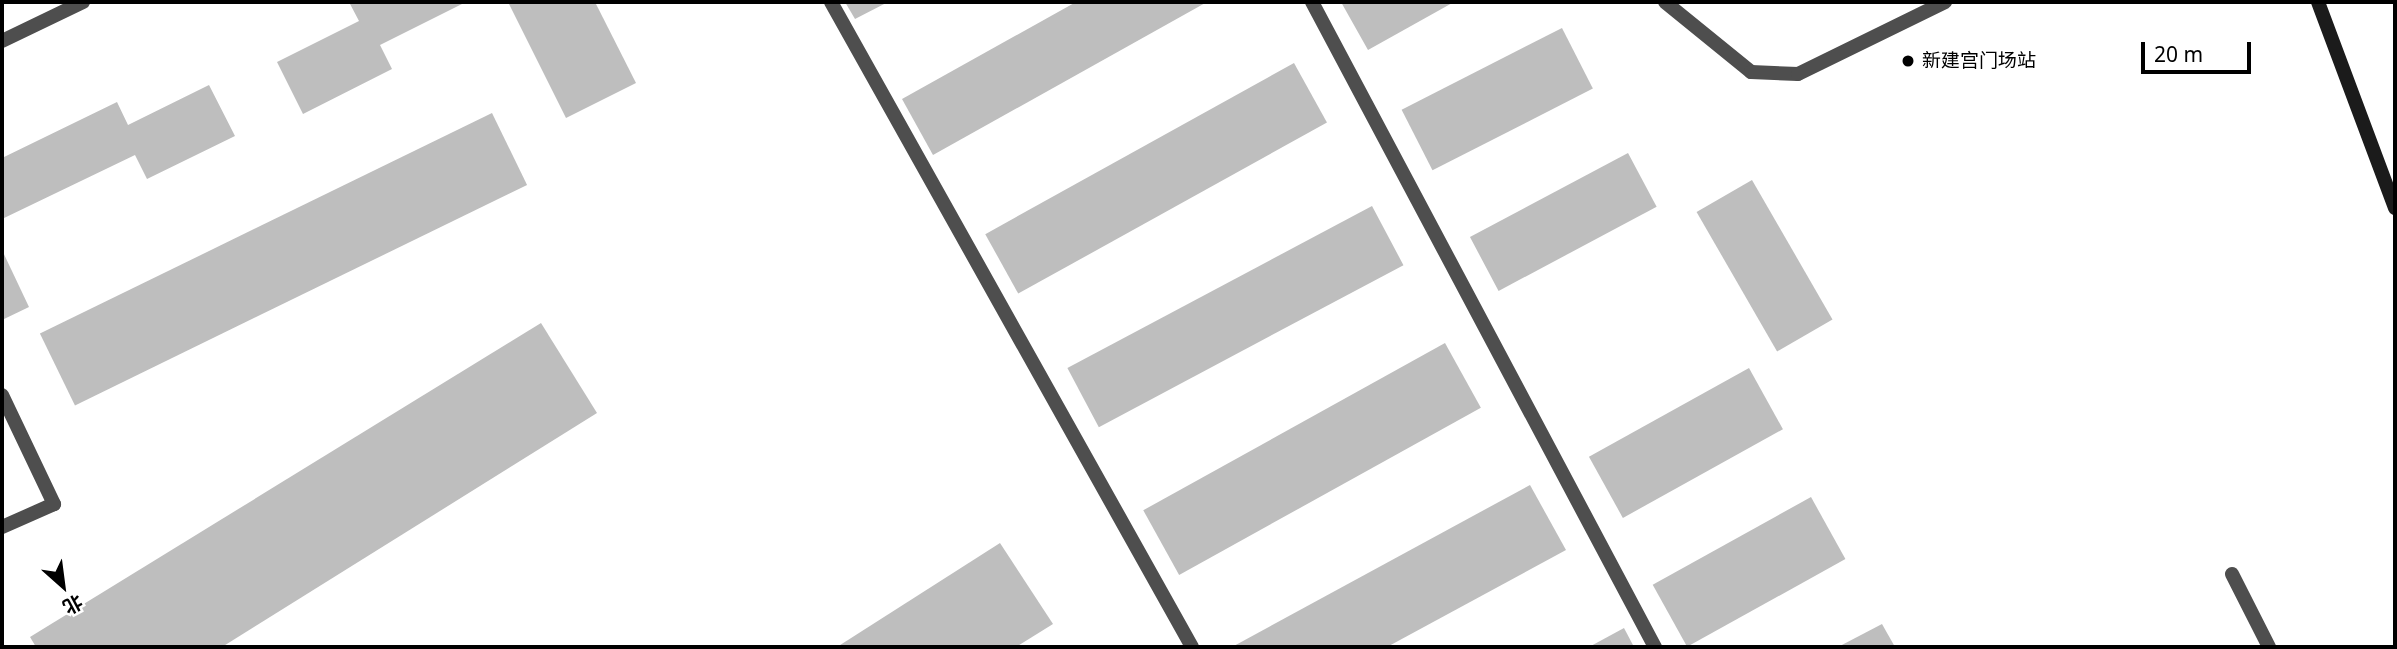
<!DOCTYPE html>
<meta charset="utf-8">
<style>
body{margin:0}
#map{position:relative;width:2397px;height:649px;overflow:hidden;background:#fff;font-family:"Noto Sans","Noto Sans SC",sans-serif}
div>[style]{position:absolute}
.building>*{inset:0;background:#bebebe;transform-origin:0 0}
.service>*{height:14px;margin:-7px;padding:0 7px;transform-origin:7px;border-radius:7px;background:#4e4e4e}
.minor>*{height:14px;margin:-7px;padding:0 7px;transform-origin:7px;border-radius:7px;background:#4e4e4e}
.tertiary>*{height:14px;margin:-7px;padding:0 7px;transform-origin:7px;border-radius:7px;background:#4e4e4e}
.secondary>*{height:14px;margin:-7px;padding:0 7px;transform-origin:7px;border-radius:7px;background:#1b1b1b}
.dots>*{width:19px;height:19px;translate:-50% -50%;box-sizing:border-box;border:4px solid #fff;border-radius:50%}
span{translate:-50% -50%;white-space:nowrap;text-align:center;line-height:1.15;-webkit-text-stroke:5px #fff;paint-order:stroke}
.poi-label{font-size:19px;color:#000}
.left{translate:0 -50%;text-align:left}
.frame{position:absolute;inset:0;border:4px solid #000;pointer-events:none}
.north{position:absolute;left:28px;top:551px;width:70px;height:70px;-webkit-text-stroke:5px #fff;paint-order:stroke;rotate:152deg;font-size:19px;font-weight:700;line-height:28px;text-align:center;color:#000}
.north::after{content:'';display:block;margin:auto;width:24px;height:32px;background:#000;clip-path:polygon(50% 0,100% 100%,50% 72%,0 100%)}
.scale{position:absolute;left:2141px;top:42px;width:110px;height:32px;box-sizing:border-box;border:4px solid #000;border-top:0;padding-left:9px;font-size:21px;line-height:24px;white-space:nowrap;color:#000;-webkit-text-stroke:5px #fff;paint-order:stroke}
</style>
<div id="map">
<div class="building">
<i style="clip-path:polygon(349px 2px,466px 2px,380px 45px,392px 69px,303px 114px,277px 62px,359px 21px)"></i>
<i style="clip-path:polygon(508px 2px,595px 2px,636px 83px,566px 118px)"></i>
<i style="clip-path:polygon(845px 2px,888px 2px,855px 19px)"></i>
<i style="clip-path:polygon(1076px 2px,1207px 2px,933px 155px,902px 99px)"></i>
<i style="clip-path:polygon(1341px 2px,1454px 2px,1368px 50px)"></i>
<i style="left:1562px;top:28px;width:68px;height:180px;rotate:63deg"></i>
<i style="left:1294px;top:63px;width:68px;height:353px;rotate:61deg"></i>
<i style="clip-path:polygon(209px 85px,235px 136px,147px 179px,135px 155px,2px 219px,2px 158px,117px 102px,128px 125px)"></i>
<i style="left:492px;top:113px;width:80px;height:503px;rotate:64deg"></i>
<i style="left:1628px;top:153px;width:61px;height:179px;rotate:62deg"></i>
<i style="left:1752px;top:180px;width:161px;height:64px;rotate:60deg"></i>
<i style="left:1372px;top:206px;width:67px;height:345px;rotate:62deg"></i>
<i style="clip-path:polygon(2px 250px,29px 307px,2px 320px)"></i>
<i style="clip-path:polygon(541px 323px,597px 413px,222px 647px,36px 647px,30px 637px)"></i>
<i style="left:1445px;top:343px;width:74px;height:345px;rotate:61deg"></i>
<i style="left:1749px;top:368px;width:70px;height:183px;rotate:61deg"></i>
<i style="clip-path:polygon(1530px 485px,1566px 550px,1387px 647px,1232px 647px)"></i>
<i style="left:1811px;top:497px;width:71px;height:181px;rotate:61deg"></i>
<i style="clip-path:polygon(1000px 543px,1053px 624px,1016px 647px,837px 647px)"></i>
<i style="clip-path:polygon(1882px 624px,1895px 647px,1838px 647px)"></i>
<i style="clip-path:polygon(1624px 628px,1634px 647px,1589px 647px)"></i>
</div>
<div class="service">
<i style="left:1665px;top:2px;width:111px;rotate:39.1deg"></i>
<i style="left:1751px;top:72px;width:47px;rotate:2.4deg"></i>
<i style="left:1798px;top:74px;width:164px;rotate:-26.1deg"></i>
<i style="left:2px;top:395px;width:121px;rotate:64.5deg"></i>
<i style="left:54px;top:504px;width:57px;rotate:156.1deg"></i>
<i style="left:2232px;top:574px;width:82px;rotate:63.1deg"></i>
</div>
<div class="minor">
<i style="left:831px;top:2px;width:739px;rotate:60.76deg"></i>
<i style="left:1312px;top:2px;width:731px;rotate:62deg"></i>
</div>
<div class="tertiary">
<i style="left:2px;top:41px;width:90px;rotate:-25.7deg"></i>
</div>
<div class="secondary">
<i style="left:2318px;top:2px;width:220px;rotate:69.5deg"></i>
</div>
<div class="dots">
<i style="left:1908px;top:61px;background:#000"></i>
</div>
<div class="poi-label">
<span class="left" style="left:1922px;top:61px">新建宫门场站</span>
</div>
<div class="frame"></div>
<div class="north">北</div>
<div class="scale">20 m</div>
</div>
